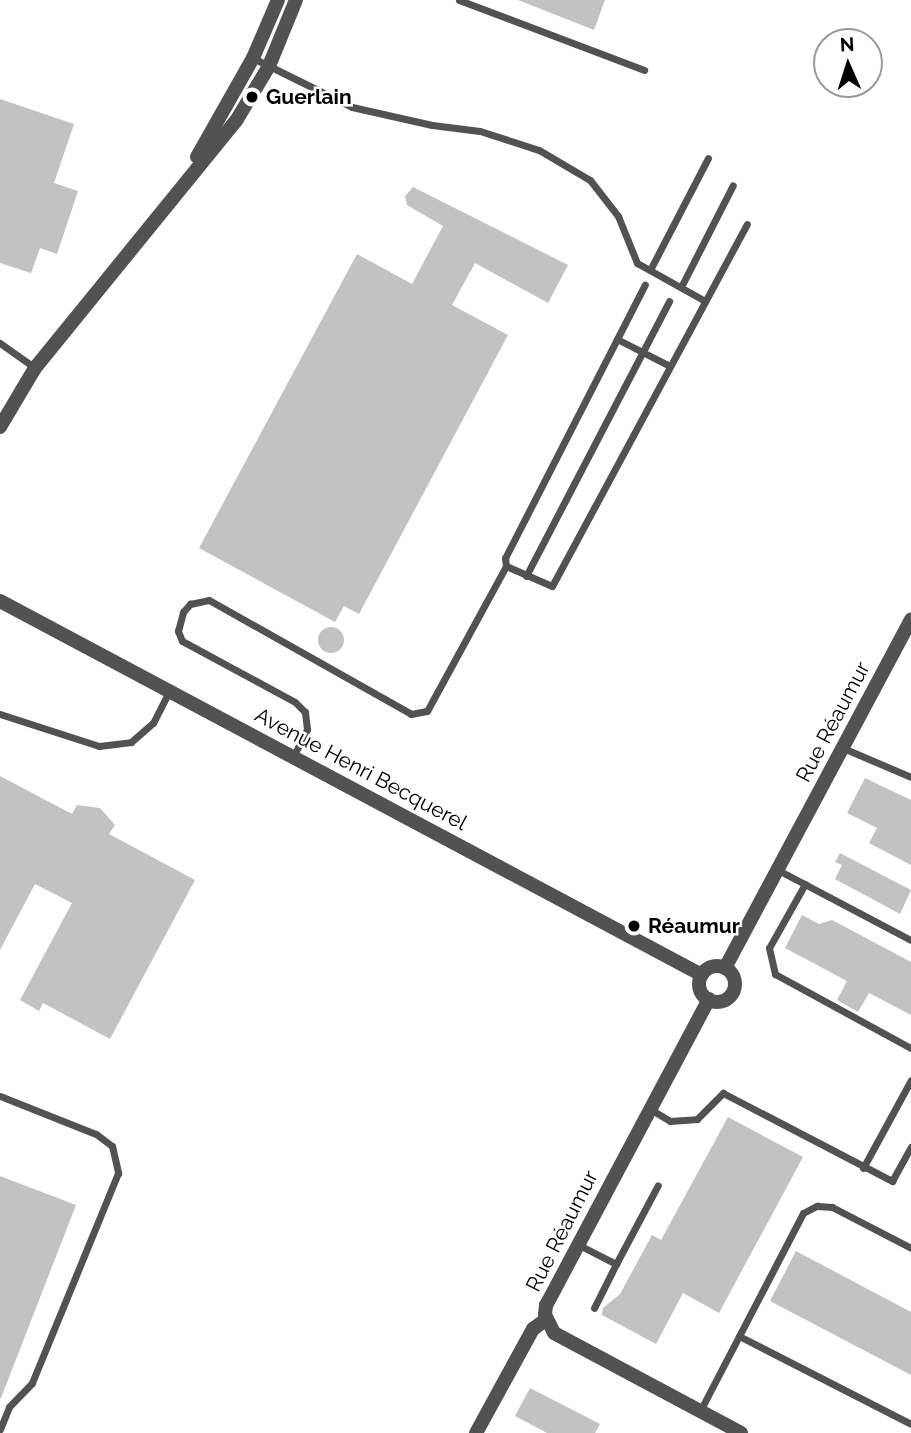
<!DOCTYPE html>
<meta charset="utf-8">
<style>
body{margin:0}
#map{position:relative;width:911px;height:1433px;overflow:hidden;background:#fff;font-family:Raleway,sans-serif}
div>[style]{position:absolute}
.building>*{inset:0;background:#c2c2c2}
.round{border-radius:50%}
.service>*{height:7px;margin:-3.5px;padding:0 3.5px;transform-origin:3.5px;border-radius:3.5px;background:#525252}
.minor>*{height:14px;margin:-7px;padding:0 7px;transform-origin:7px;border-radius:7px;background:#525252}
.minor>.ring{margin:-7px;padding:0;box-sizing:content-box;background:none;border:14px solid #525252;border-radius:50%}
.tertiary>*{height:14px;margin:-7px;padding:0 7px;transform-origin:7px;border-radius:7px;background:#525252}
.dots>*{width:19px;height:19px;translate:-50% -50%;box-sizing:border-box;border:4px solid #fff;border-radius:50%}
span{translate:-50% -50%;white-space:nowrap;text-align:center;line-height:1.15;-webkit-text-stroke:5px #fff;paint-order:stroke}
.poi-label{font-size:21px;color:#000;font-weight:700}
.left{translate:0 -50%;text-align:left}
.street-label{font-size:21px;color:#000}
.north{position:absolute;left:813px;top:28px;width:70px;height:70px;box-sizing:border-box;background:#fff;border:2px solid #999;border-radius:50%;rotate:357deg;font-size:19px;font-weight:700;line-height:28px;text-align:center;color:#000}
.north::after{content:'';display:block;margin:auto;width:24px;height:32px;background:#000;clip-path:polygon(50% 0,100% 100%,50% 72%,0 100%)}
</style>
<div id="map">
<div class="building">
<i style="clip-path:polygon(518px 0,605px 0,594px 30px)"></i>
<i style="clip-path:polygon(0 99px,74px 124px,54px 183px,78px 191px,57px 254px,40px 248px,31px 273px,0 263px)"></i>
<i style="clip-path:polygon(413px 187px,568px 265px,548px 303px,475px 263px,452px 305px,508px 335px,359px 614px,344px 606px,335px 622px,199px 548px,357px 254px,412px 284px,443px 226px,407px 205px,405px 196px)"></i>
<i class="round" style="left:318px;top:627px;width:26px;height:26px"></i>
<i style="clip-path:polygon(0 776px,72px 814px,77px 805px,100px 808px,115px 825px,109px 834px,195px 880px,110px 1039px,43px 1003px,39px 1011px,20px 1000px,72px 903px,35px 884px,0 950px)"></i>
<i style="clip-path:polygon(865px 778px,911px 800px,911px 865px,869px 843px,877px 828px,847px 813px)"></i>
<i style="clip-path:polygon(840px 853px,911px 890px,900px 914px,835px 879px,842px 865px,835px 862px)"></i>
<i style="clip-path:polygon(802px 915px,819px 924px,832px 920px,911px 962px,911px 1015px,869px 993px,858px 1012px,837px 1000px,847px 981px,785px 948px)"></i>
<i style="clip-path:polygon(728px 1117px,803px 1157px,719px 1313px,683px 1293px,656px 1344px,602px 1315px,603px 1308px,620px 1294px,652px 1235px,661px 1240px)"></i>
<i style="clip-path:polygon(0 1176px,76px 1205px,1px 1398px,0 1398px)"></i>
<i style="clip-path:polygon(796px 1251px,911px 1312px,911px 1375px,770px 1301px)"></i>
<i style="clip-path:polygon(530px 1388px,600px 1424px,595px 1433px,547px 1433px,515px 1416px)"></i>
</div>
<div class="service">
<i style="left:459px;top:0;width:198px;rotate:20.7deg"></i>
<i style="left:253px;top:58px;width:110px;rotate:26.3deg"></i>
<i style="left:352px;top:107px;width:82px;rotate:12.7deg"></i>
<i style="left:432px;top:125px;width:48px;rotate:7.1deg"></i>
<i style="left:480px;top:131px;width:62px;rotate:17.9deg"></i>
<i style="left:539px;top:150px;width:59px;rotate:30.5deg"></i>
<i style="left:590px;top:180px;width:46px;rotate:52.1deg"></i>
<i style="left:618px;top:216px;width:51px;rotate:68deg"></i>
<i style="left:637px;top:263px;width:78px;rotate:29.2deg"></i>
<i style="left:650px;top:270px;width:126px;rotate:-62.6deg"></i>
<i style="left:681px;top:287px;width:114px;rotate:-63deg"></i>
<i style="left:617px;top:339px;width:59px;rotate:27deg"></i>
<i style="left:0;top:343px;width:43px;rotate:35.5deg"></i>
<i style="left:506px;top:566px;width:50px;rotate:23.5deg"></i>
<i style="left:552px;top:586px;width:411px;rotate:-61.7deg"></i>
<i style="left:526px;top:576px;width:310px;rotate:-62.5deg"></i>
<i style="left:0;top:714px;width:104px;rotate:17.9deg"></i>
<i style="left:99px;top:746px;width:32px;rotate:-7deg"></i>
<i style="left:131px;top:742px;width:29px;rotate:-41deg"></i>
<i style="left:153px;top:723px;width:36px;rotate:-63deg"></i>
<i style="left:843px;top:748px;width:74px;rotate:23.1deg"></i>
<i style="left:293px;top:757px;width:31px;rotate:-63deg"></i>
<i style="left:307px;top:729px;width:17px;rotate:-97deg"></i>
<i style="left:305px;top:712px;width:14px;rotate:-135deg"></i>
<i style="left:295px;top:702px;width:128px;rotate:-151.6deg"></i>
<i style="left:182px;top:641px;width:11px;rotate:-112deg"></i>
<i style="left:178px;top:631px;width:20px;rotate:-75deg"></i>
<i style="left:183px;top:612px;width:11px;rotate:-49deg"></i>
<i style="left:190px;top:604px;width:19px;rotate:-12deg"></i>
<i style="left:209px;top:600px;width:232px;rotate:29.4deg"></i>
<i style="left:411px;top:714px;width:16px;rotate:-11deg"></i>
<i style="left:427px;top:711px;width:165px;rotate:-61.4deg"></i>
<i style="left:506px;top:566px;width:8px;rotate:-97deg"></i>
<i style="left:505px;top:558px;width:307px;rotate:-62.9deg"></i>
<i style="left:778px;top:870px;width:150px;rotate:27.8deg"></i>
<i style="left:805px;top:884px;width:73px;rotate:119.4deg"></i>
<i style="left:769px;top:948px;width:27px;rotate:77deg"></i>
<i style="left:775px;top:974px;width:155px;rotate:28.6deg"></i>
<i style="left:0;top:1096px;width:103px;rotate:21.6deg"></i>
<i style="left:96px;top:1134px;width:20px;rotate:37deg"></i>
<i style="left:112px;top:1146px;width:28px;rotate:77deg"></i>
<i style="left:118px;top:1173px;width:227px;rotate:112.3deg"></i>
<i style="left:32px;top:1383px;width:33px;rotate:134deg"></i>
<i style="left:9px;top:1407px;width:24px;rotate:112deg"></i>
<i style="left:650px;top:1109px;width:23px;rotate:31deg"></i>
<i style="left:670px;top:1121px;width:27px;rotate:-4deg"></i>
<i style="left:697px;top:1119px;width:37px;rotate:-45deg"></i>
<i style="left:723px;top:1093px;width:191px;rotate:27.5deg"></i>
<i style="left:892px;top:1181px;width:39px;rotate:-61deg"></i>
<i style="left:863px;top:1168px;width:100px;rotate:-61.4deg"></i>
<i style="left:579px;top:1245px;width:42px;rotate:27.2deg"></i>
<i style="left:616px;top:1264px;width:49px;rotate:116.6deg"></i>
<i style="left:616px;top:1264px;width:89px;rotate:-62deg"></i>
<i style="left:739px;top:1336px;width:193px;rotate:27.1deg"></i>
<i style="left:700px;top:1411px;width:223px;rotate:-62.5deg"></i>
<i style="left:803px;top:1213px;width:16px;rotate:-27deg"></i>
<i style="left:817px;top:1206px;width:15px;rotate:4deg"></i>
<i style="left:832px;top:1207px;width:89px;rotate:27.4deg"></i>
</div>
<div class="minor">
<i style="left:0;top:601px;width:795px;rotate:28.05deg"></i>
<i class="ring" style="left:699px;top:966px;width:22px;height:22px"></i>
<i style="left:725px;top:968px;width:395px;rotate:-61.9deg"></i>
<i style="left:709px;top:999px;width:347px;rotate:118deg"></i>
<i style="left:546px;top:1305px;width:10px;rotate:96deg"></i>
<i style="left:545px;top:1315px;width:20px;rotate:63deg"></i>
<i style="left:554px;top:1333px;width:212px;rotate:28.1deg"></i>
<i style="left:476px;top:1433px;width:119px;rotate:-61.3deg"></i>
<i style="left:533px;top:1329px;width:17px;rotate:-36deg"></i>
</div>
<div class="tertiary">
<i style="left:197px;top:157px;width:114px;rotate:-60.5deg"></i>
<i style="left:253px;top:58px;width:63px;rotate:-66.7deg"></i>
<i style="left:0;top:427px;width:69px;rotate:-59.3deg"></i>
<i style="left:35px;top:368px;width:318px;rotate:-50.9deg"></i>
<i style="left:236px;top:121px;width:64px;rotate:-59deg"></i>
<i style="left:269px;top:66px;width:71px;rotate:-67.8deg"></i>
</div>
<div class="dots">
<i style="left:252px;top:97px;background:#000"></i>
<i style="left:634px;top:926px;background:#000"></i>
</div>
<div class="poi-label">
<span class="left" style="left:266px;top:97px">Guerlain</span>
<span class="left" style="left:648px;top:926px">Réaumur</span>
</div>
<div class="street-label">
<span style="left:833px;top:722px;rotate:-62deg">Rue Réaumur</span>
<span style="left:361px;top:769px;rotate:28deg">Avenue Henri Becquerel</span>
<span style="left:562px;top:1231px;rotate:-63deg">Rue Réaumur</span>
</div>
<div class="north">N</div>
</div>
